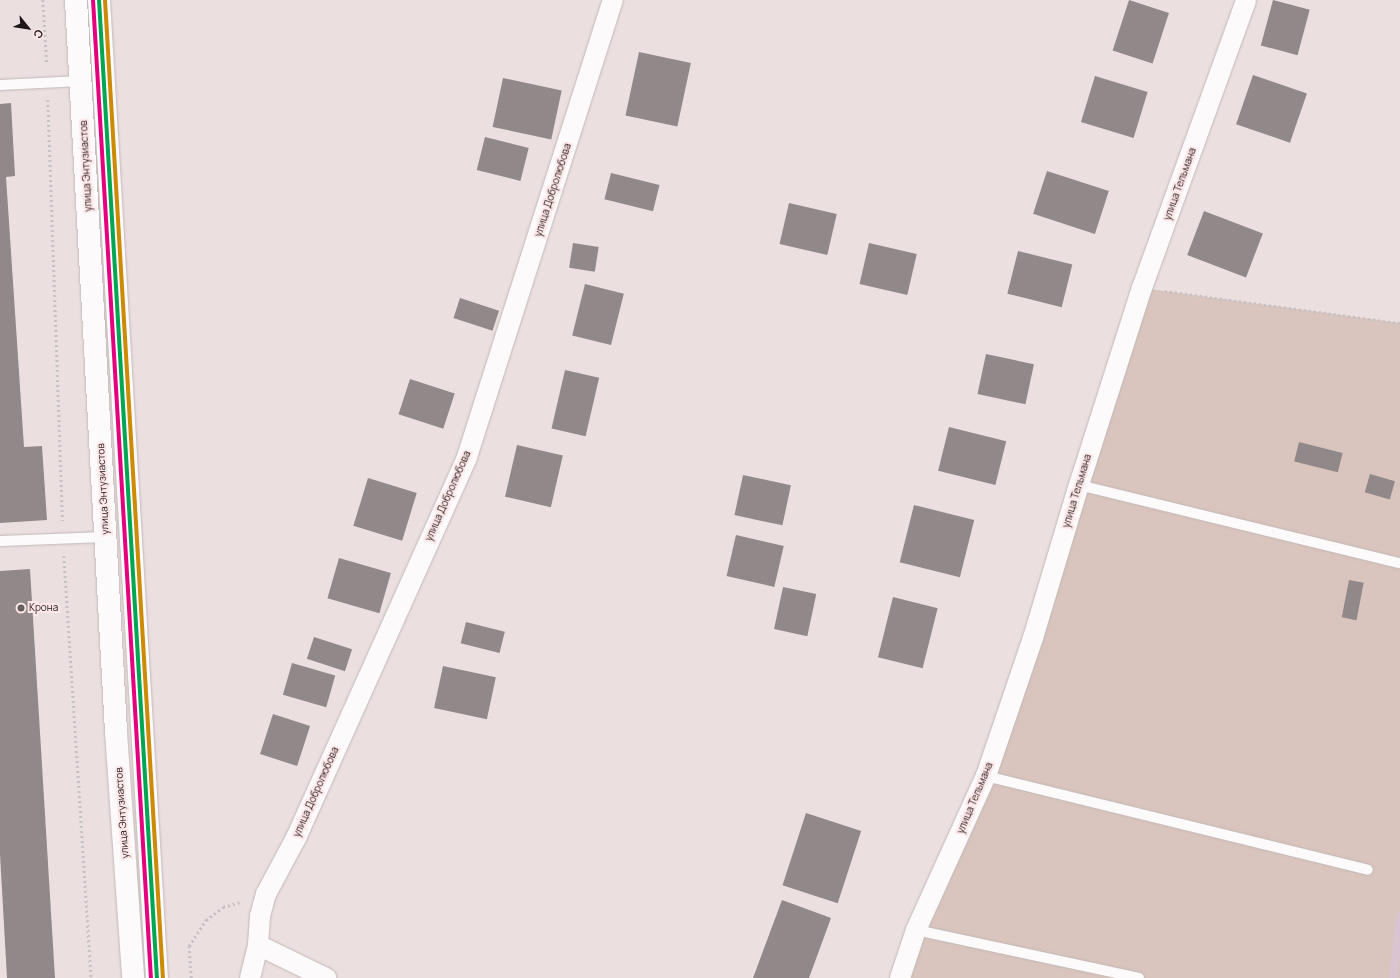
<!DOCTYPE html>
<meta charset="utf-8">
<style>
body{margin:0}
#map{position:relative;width:1400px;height:978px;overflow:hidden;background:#ecdfe0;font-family:Manrope,sans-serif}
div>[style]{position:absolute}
.green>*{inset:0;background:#d9c5bd}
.stream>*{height:8px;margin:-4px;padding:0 4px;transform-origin:4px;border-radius:4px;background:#dac4d1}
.building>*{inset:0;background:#908889;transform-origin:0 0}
.path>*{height:2.5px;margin-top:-1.25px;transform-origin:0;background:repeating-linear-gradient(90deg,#c6c1c2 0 2px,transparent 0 5px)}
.roads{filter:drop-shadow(0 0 1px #c2b8b8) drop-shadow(0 0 1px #c2b8b8)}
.service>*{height:10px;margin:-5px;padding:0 5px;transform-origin:5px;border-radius:5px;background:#fcfafa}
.minor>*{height:20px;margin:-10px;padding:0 10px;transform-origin:10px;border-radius:10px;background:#fcfafa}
.secondary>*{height:22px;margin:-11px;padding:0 11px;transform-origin:11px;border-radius:11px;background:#fcfafa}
.bus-1>*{height:4px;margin:-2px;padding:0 2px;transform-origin:2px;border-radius:2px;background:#00a651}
.bus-2>*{height:4px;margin:-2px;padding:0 2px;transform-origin:2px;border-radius:2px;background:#e5007d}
.bus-3>*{height:4px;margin:-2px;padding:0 2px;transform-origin:2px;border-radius:2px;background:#cc8a05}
.dots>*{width:11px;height:11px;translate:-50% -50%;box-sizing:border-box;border:2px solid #fee7e8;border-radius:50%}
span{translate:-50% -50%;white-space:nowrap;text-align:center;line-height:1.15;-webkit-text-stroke:4px #fee7e8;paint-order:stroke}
.street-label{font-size:10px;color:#201818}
.poi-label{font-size:10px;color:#201818}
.left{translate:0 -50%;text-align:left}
.north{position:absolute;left:8px;top:8px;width:40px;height:40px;-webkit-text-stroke:3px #fee7e8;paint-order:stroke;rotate:120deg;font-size:11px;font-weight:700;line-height:16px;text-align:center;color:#201818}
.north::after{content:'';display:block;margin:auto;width:14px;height:18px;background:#201818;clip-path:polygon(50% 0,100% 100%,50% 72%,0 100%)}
</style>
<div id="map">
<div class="green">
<i style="clip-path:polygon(1142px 288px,1400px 323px,1400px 978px,900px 978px,986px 776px)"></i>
</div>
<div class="stream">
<i style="left:1393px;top:978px;width:62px;rotate:-83.6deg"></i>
</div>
<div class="building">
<i style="left:1129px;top:0;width:42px;height:53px;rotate:18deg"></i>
<i style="left:1273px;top:0;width:38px;height:47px;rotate:15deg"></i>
<i style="left:639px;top:52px;width:53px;height:65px;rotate:12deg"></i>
<i style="left:1253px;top:75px;width:57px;height:52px;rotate:19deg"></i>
<i style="left:1095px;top:76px;width:55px;height:48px;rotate:17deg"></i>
<i style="left:503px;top:78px;width:60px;height:50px;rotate:12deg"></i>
<i style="clip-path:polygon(11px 103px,15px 176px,6px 177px,24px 447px,42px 446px,47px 520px,0 523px,0 104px)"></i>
<i style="left:485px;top:137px;width:45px;height:34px;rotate:14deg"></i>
<i style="left:1047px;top:171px;width:65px;height:45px;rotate:18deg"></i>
<i style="left:611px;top:173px;width:50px;height:27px;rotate:14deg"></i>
<i style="left:789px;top:203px;width:49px;height:42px;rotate:13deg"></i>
<i style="left:1204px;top:211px;width:63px;height:47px;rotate:21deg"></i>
<i style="left:573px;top:243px;width:26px;height:25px;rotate:9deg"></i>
<i style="left:869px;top:243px;width:49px;height:42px;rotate:13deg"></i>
<i style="left:1018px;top:251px;width:56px;height:44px;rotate:14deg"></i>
<i style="left:585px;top:284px;width:40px;height:53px;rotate:14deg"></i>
<i style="left:460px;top:298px;width:41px;height:21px;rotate:18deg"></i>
<i style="left:986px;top:354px;width:49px;height:41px;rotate:12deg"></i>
<i style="left:565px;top:370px;width:35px;height:60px;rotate:13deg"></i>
<i style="left:410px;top:379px;width:47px;height:37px;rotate:18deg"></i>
<i style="left:949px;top:427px;width:59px;height:45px;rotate:14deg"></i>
<i style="left:1299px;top:442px;width:45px;height:20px;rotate:14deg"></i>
<i style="left:517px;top:445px;width:47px;height:53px;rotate:13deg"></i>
<i style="left:1370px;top:474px;width:26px;height:19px;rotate:16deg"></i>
<i style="left:743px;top:475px;width:49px;height:41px;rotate:12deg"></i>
<i style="left:368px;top:478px;width:51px;height:50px;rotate:17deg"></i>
<i style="left:914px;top:505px;width:62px;height:59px;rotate:14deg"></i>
<i style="left:736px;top:535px;width:49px;height:42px;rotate:13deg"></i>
<i style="left:339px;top:558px;width:54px;height:42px;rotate:16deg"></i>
<i style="clip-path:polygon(30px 569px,55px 978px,7px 978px,0 854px,0 571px)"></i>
<i style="left:1349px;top:580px;width:15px;height:38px;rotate:11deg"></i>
<i style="left:783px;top:587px;width:34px;height:43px;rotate:12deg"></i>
<i style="left:893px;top:597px;width:46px;height:62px;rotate:14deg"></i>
<i style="left:466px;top:622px;width:40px;height:22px;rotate:14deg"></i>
<i style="left:314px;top:637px;width:40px;height:23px;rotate:18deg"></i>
<i style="left:292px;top:663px;width:45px;height:33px;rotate:16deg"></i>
<i style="left:443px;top:666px;width:54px;height:43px;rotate:12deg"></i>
<i style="left:273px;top:714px;width:39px;height:42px;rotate:18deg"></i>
<i style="left:806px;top:813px;width:58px;height:76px;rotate:18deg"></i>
<i style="clip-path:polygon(782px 900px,831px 918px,809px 978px,753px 978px)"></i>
</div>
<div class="path">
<i style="left:43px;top:0;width:65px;rotate:86.5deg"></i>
<i style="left:48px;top:100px;width:421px;rotate:88deg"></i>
<i style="left:1165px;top:291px;width:237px;rotate:7.8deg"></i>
<i style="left:64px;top:556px;width:423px;rotate:86.3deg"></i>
<i style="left:191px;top:978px;width:32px;rotate:-94deg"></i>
<i style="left:189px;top:946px;width:31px;rotate:-57deg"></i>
<i style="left:206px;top:920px;width:21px;rotate:-37deg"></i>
<i style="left:223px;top:907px;width:18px;rotate:-16deg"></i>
</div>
<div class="roads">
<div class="service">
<i style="left:0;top:85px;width:81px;rotate:-2.8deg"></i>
<i style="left:1079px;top:485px;width:330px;rotate:13.7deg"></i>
<i style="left:0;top:541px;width:106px;rotate:-2.2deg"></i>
<i style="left:986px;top:776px;width:393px;rotate:13.8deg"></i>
<i style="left:916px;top:930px;width:228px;rotate:12.1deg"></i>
</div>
<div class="minor">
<i style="left:258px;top:945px;width:76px;rotate:25.9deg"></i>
<i style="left:250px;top:978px;width:34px;rotate:-76deg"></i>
<i style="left:258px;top:945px;width:29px;rotate:-86deg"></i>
<i style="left:260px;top:916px;width:23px;rotate:-75deg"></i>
<i style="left:266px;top:894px;width:64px;rotate:-61.8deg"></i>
<i style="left:296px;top:838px;width:418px;rotate:-65.8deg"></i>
<i style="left:467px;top:457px;width:480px;rotate:-72.3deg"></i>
<i style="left:900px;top:978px;width:51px;rotate:-71.6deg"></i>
<i style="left:916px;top:930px;width:169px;rotate:-65.6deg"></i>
<i style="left:986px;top:776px;width:146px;rotate:-71.2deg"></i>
<i style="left:1033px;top:638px;width:160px;rotate:-73.3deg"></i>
<i style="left:1079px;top:485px;width:207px;rotate:-72.3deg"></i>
<i style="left:1142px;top:288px;width:306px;rotate:-70.1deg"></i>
</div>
<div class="secondary">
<i style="left:76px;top:0;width:733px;rotate:86.87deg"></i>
<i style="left:116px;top:732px;width:247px;rotate:86deg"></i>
<i style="left:99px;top:0;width:980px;rotate:86.61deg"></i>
</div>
</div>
<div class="bus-1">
<i style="left:99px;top:0;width:980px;rotate:86.61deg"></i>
</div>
<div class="bus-2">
<i style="left:93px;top:0;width:980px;rotate:86.61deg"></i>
</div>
<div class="bus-3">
<i style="left:105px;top:0;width:980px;rotate:86.61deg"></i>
</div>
<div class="dots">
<i style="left:21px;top:608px;background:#675e5e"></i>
</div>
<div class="street-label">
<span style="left:86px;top:166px;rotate:-93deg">улица Энтузиастов</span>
<span style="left:1180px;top:184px;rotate:-70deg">улица Тельмана</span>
<span style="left:553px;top:190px;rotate:-72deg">улица Добролюбова</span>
<span style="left:103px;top:489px;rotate:-93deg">улица Энтузиастов</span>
<span style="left:1077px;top:491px;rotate:-73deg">улица Тельмана</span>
<span style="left:448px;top:496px;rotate:-66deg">улица Добролюбова</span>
<span style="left:316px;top:792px;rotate:-66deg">улица Добролюбова</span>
<span style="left:975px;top:798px;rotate:-67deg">улица Тельмана</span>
<span style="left:122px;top:813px;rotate:-94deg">улица Энтузиастов</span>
</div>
<div class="poi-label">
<span class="left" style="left:29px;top:608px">Крона</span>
</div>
<div class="north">С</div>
</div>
